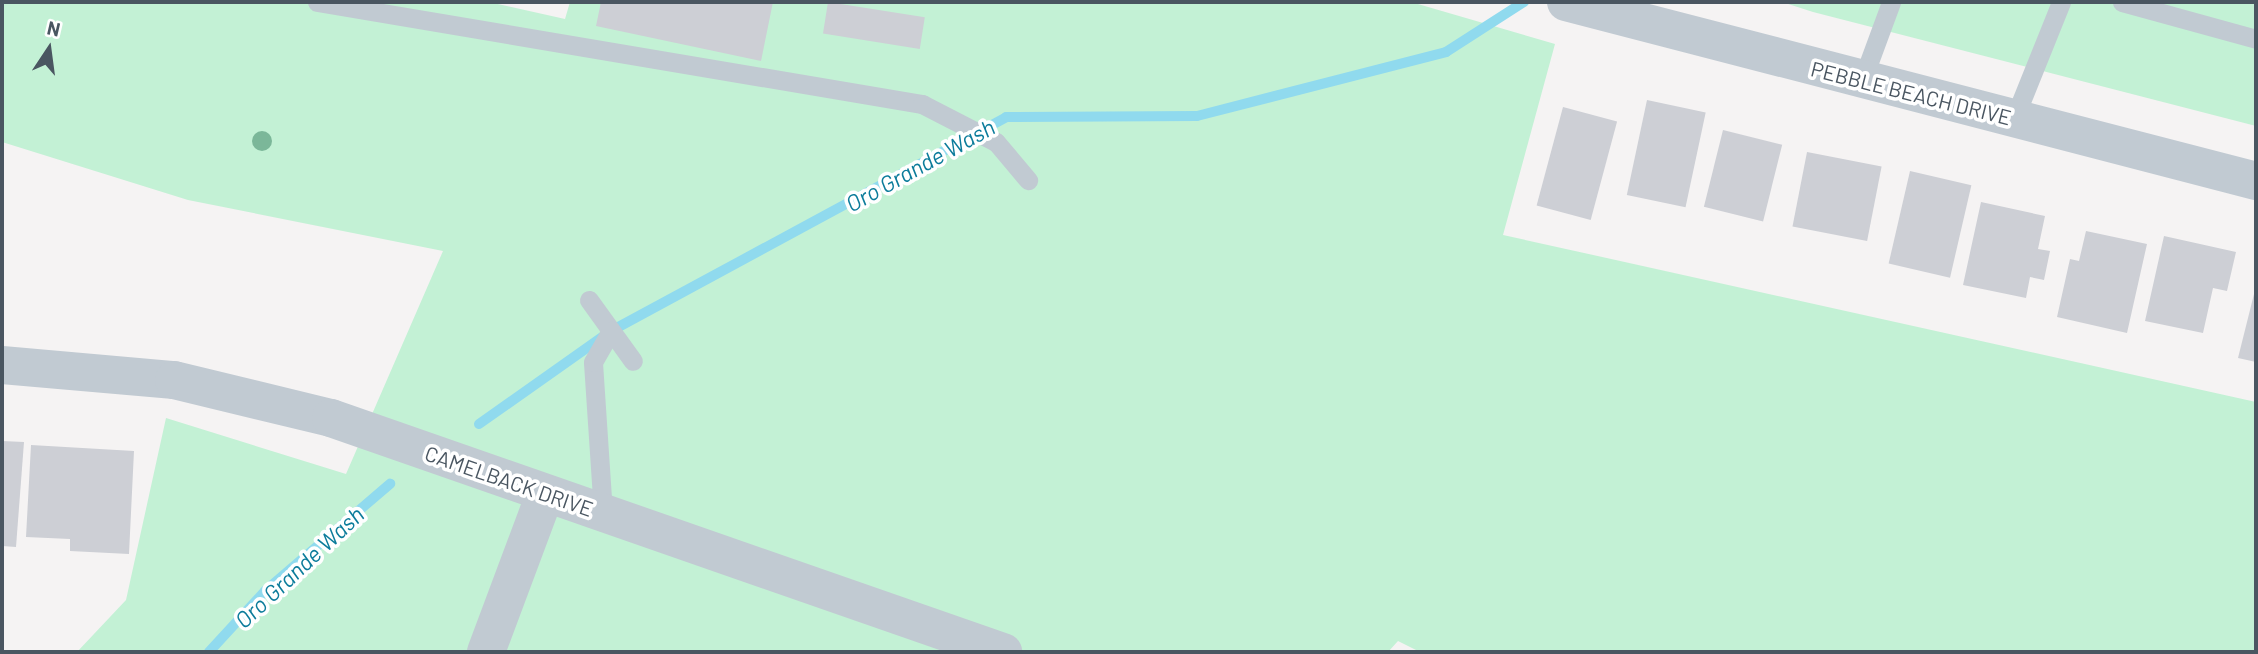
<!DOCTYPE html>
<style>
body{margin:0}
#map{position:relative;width:2258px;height:654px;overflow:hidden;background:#f5f3f3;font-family:Barlow,sans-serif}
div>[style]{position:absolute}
.green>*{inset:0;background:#c3f1d5}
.stream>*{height:10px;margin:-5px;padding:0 5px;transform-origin:5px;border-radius:5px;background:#90daee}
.building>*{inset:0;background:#cdcfd5;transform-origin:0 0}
.lane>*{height:19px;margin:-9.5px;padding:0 9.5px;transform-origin:9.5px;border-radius:9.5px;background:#c1cad2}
.street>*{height:38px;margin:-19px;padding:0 19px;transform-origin:19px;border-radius:19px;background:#c1cad2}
.trees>*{width:20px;height:20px;margin:-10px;border-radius:50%;background:#7bb799}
span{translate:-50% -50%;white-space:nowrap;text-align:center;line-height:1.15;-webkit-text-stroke:7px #fff;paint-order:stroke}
.street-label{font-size:21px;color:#4a5661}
.water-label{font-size:23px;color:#0c7c9b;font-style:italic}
.frame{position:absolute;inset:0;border:4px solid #4a5661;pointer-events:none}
.north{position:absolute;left:14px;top:14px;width:70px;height:70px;-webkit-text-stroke:5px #fff;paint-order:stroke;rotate:13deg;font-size:19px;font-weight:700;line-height:28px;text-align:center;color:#4a5661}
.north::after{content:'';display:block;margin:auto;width:24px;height:32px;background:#4a5661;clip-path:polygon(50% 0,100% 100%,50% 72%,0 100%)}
</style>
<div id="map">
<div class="green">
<i style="clip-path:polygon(2px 2px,489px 2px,565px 19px,570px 2px,1411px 2px,1555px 44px,1503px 235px,2256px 402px,2256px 652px,1420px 652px,1398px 641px,1388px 652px,77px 652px,126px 600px,166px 418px,346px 474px,443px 251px,188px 200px,2px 142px)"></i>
<i style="clip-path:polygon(1782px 2px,2256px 2px,2256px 126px,1813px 12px)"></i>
</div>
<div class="stream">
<i style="left:479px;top:424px;width:161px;rotate:-35.2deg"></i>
<i style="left:611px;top:331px;width:449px;rotate:-28.4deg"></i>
<i style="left:1006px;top:117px;width:191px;rotate:-0.3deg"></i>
<i style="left:1197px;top:116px;width:257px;rotate:-14.4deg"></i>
<i style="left:1446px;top:52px;width:93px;rotate:-32.7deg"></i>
<i style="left:209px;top:652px;width:83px;rotate:-47.4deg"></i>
<i style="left:265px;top:591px;width:165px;rotate:-40.6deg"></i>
</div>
<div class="building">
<i style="clip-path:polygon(601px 2px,773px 2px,761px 61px,596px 26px)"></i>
<i style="left:828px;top:2px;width:98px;height:32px;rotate:9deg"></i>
<i style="left:1647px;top:100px;width:60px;height:97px;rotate:12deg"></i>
<i style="left:1563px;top:107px;width:56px;height:102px;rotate:15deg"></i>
<i style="left:1723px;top:130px;width:61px;height:79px;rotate:14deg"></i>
<i style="left:1807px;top:152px;width:76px;height:76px;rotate:11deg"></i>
<i style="left:1910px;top:171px;width:63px;height:95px;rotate:13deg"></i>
<i style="clip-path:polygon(1981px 202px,2045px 216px,2038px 249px,2050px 251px,2044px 280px,2030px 277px,2026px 298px,1963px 285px)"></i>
<i style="clip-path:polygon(2086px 231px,2147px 244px,2127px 333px,2057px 317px,2070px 259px,2079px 261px)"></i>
<i style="clip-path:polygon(2164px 236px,2236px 252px,2227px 291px,2213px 288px,2203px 333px,2145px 321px)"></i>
<i style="clip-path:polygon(2255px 290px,2256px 291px,2256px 362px,2238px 358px)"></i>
<i style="clip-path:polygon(2px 441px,24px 442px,16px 547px,2px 546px)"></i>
<i style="clip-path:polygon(31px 445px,134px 451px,129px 554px,70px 551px,70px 539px,26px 537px)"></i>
</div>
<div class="lane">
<i style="left:317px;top:2px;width:614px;rotate:9.57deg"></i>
<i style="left:922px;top:104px;width:83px;rotate:27.2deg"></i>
<i style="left:996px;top:142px;width:50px;rotate:49.9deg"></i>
<i style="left:2122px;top:2px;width:139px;rotate:15.4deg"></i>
<i style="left:1862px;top:81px;width:84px;rotate:-69.8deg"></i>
<i style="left:2014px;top:119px;width:126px;rotate:-68.1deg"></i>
<i style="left:589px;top:300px;width:75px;rotate:54.2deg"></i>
<i style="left:603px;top:513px;width:151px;rotate:-93.8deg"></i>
<i style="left:593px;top:362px;width:36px;rotate:-60deg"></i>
</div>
<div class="street">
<i style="left:1566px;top:2px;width:713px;rotate:14.54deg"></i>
<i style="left:2px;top:365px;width:173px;rotate:5deg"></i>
<i style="left:174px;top:380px;width:162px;rotate:13.6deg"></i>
<i style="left:331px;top:418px;width:712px;rotate:19.2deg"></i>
<i style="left:486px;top:652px;width:169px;rotate:-69.5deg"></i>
</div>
<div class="trees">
<i style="left:262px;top:141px"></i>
</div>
<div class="street-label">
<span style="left:1911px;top:93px;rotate:14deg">PEBBLE BEACH DRIVE</span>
<span style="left:509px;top:481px;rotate:19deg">CAMELBACK DRIVE</span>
</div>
<div class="water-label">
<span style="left:920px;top:165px;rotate:-29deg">Oro Grande Wash</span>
<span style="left:299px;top:567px;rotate:-43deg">Oro Grande Wash</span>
</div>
<div class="frame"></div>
<div class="north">N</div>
</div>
